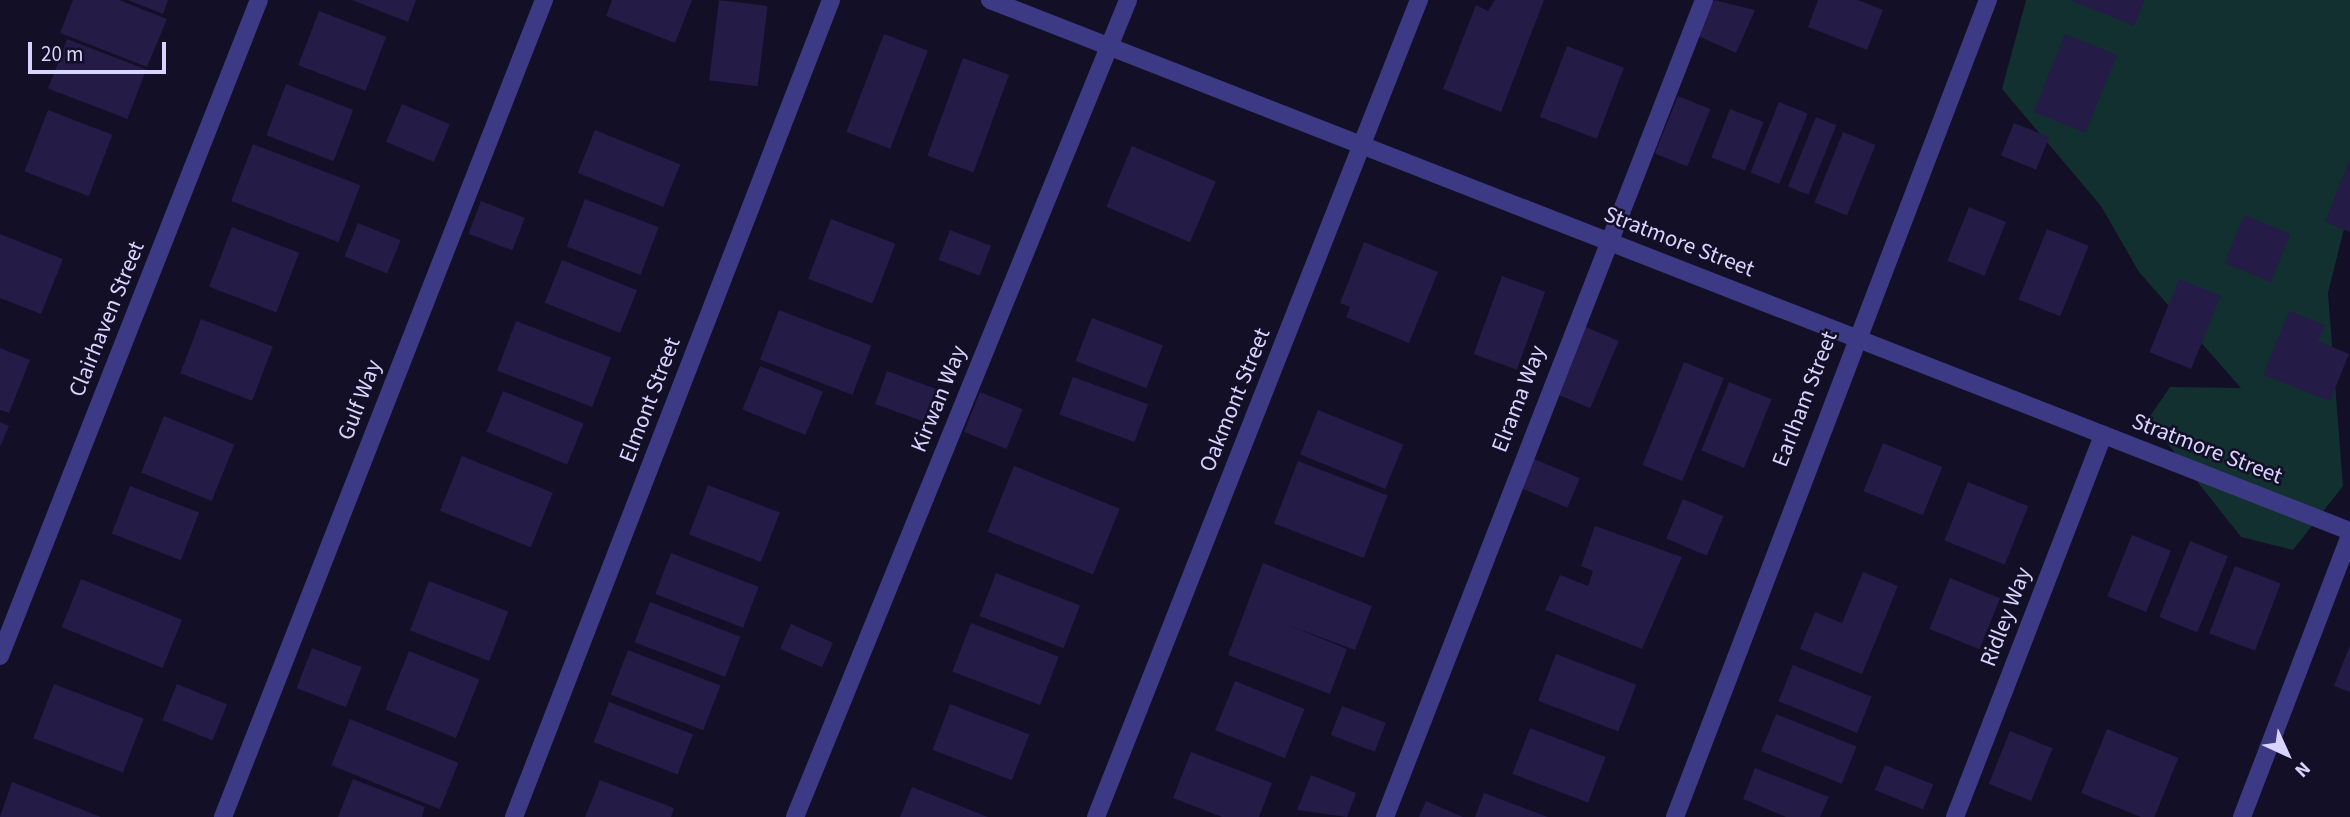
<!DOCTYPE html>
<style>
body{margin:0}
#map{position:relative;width:2350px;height:817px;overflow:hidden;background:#130f26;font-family:"Source Sans 3",sans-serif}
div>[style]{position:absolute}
.green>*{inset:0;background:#12302f}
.building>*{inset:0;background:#241b47;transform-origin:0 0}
.lane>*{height:18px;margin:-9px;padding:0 9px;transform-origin:9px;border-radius:9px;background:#3d3a85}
.street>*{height:18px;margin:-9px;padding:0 9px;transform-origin:9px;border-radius:9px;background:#3d3a85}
span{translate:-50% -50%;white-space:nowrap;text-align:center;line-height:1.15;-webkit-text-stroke:5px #130f26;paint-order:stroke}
.street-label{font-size:23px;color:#d9d4ff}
.north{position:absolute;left:2252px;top:719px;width:70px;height:70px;-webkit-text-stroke:5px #130f26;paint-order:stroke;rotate:135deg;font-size:19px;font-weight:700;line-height:28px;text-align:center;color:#d9d4ff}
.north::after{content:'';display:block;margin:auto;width:24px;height:32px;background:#d9d4ff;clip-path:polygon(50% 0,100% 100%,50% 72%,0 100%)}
.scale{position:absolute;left:28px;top:42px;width:138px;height:32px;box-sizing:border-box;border:4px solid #d9d4ff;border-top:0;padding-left:9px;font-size:21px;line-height:24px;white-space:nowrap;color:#d9d4ff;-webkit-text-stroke:5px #130f26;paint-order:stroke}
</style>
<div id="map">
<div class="green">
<i style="clip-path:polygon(2026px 0,2350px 0,2350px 205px,2328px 293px,2343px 486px,2293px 550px,2241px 537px,2148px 419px,2170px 387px,2241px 388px,2139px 272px,2101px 206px,2002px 89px)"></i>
</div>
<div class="building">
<i style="clip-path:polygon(73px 0,119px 0,167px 19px,147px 67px,60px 33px)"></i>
<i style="clip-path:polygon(128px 0,168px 0,163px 14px)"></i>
<i style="clip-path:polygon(352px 0,416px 0,408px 22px)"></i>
<i style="clip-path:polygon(612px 0,692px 0,675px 43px,606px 16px)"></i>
<i style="left:719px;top:0;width:49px;height:81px;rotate:7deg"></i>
<i style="clip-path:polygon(1495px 0,1544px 0,1501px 112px,1443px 89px,1476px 5px,1488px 11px)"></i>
<i style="clip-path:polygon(1714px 0,1755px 10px,1736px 53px,1698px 36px)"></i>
<i style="clip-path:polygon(1818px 0,1858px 0,1883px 10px,1867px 50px,1808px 27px)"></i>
<i style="clip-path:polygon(2070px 0,2145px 0,2134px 26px)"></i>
<i style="left:319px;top:11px;width:72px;height:58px;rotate:21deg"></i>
<i style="left:884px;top:34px;width:47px;height:105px;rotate:21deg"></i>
<i style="left:2065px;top:34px;width:56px;height:84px;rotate:22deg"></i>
<i style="left:67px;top:39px;width:85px;height:53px;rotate:21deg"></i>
<i style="left:1567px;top:46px;width:61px;height:76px;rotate:21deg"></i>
<i style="left:963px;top:58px;width:49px;height:104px;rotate:20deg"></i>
<i style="left:286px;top:84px;width:72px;height:55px;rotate:21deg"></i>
<i style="left:1678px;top:96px;width:35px;height:62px;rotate:22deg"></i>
<i style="left:1779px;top:102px;width:31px;height:76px;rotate:22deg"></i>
<i style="left:402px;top:104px;width:52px;height:41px;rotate:23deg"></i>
<i style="left:1730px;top:109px;width:36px;height:52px;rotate:21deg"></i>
<i style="left:48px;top:110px;width:69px;height:66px;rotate:21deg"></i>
<i style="left:1816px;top:117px;width:22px;height:75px;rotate:22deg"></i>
<i style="left:2014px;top:123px;width:38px;height:35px;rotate:22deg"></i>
<i style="left:595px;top:130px;width:92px;height:46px;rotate:22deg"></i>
<i style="left:1843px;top:132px;width:35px;height:76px;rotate:22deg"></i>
<i style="left:253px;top:144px;width:115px;height:61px;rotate:21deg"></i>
<i style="left:1132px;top:146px;width:91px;height:66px;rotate:23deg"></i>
<i style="clip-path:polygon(2350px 158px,2350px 232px,2325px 222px)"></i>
<i style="left:585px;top:199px;width:79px;height:51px;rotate:21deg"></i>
<i style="left:481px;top:201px;width:47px;height:35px;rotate:21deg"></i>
<i style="left:1969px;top:207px;width:40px;height:58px;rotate:22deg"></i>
<i style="left:2244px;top:215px;width:50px;height:52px;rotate:22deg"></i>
<i style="left:831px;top:219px;width:69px;height:64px;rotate:21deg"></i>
<i style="left:358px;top:223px;width:46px;height:36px;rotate:22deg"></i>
<i style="left:232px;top:227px;width:72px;height:64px;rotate:21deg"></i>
<i style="left:2047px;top:229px;width:45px;height:76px;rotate:22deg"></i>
<i style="left:950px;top:230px;width:44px;height:32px;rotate:21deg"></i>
<i style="clip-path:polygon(0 234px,63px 259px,41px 314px,0 298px)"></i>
<i style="clip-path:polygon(1364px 242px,1438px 272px,1409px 343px,1346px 317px,1350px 307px,1340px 303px)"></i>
<i style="left:562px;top:260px;width:81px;height:46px;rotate:22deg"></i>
<i style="left:1502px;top:276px;width:46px;height:83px;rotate:20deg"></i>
<i style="left:2179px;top:279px;width:45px;height:79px;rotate:22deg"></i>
<i style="left:779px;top:310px;width:99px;height:53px;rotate:21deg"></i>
<i style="clip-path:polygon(2289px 311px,2325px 325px,2318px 341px,2349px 354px,2330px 401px,2263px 375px)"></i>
<i style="left:1092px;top:318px;width:76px;height:46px;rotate:21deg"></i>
<i style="left:201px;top:319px;width:77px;height:58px;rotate:21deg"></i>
<i style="left:516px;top:321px;width:102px;height:53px;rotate:21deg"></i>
<i style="left:1581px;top:325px;width:41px;height:73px;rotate:23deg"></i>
<i style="clip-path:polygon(0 348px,30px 360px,9px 413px,0 410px)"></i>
<i style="left:1684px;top:362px;width:43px;height:111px;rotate:22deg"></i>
<i style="left:760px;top:366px;width:68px;height:47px;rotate:22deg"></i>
<i style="left:887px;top:371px;width:52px;height:35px;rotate:20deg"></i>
<i style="left:1073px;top:377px;width:80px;height:40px;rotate:20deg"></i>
<i style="left:1729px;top:382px;width:46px;height:74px;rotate:22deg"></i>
<i style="left:503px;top:391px;width:87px;height:44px;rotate:22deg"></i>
<i style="left:980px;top:392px;width:46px;height:43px;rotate:22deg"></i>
<i style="left:1318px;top:410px;width:92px;height:48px;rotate:22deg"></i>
<i style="left:164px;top:416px;width:76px;height:61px;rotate:22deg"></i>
<i style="clip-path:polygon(0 422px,9px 426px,0 447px)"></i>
<i style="left:1883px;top:443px;width:64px;height:52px;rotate:22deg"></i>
<i style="left:462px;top:456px;width:98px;height:59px;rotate:22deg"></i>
<i style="left:1532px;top:458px;width:52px;height:32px;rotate:23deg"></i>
<i style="left:1298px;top:461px;width:96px;height:67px;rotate:21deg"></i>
<i style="left:1014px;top:466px;width:114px;height:71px;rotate:22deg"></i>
<i style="left:1968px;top:482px;width:65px;height:63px;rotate:22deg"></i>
<i style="left:708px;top:485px;width:77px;height:53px;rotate:21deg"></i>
<i style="left:130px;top:486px;width:74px;height:51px;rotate:21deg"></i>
<i style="left:1683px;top:499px;width:44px;height:43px;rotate:23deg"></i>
<i style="clip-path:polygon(1595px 526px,1682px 557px,1642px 649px,1545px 610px,1560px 575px,1588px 586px,1593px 571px,1581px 566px)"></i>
<i style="left:2132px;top:535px;width:42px;height:66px;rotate:22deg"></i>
<i style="left:2190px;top:541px;width:41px;height:82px;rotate:22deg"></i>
<i style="left:671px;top:553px;width:94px;height:44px;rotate:21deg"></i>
<i style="clip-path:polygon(1263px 563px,1372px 606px,1355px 650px,1288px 625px,1347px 649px,1330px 694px,1228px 655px)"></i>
<i style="left:2235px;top:566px;width:49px;height:72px;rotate:21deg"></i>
<i style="clip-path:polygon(1863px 572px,1898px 586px,1862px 674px,1800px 649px,1815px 612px,1842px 623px)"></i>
<i style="left:996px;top:573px;width:90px;height:46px;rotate:21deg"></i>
<i style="left:1950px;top:578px;width:54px;height:55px;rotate:22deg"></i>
<i style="left:81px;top:579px;width:109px;height:52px;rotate:22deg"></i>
<i style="left:429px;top:581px;width:85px;height:53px;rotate:21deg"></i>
<i style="left:650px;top:602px;width:97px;height:43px;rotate:21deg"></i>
<i style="left:971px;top:623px;width:94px;height:52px;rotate:21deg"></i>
<i style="left:791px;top:624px;width:46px;height:27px;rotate:24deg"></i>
<i style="clip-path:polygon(2350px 645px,2350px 692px,2334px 686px)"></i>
<i style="left:312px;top:648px;width:53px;height:43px;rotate:21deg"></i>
<i style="left:628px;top:650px;width:99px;height:48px;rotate:21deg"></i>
<i style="left:409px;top:651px;width:76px;height:63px;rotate:22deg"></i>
<i style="left:1556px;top:654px;width:86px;height:50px;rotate:21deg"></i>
<i style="left:1793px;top:665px;width:85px;height:39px;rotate:22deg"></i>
<i style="left:1235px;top:681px;width:75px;height:53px;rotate:22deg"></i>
<i style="left:54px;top:684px;width:96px;height:58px;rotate:21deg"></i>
<i style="left:177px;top:684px;width:54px;height:39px;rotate:22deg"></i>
<i style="left:609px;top:702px;width:90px;height:43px;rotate:21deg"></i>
<i style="left:950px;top:704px;width:85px;height:49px;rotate:21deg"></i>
<i style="left:1342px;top:706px;width:47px;height:31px;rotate:21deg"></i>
<i style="left:1776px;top:714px;width:87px;height:40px;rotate:22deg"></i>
<i style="left:350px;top:719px;width:117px;height:50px;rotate:22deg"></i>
<i style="left:1530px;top:728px;width:81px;height:49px;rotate:21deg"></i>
<i style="left:2107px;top:729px;width:77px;height:69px;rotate:22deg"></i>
<i style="left:2010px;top:731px;width:46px;height:57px;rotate:22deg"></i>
<i style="clip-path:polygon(1191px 752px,1272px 783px,1259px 817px,1222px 817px,1173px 798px)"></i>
<i style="left:1885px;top:765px;width:52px;height:27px;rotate:22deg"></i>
<i style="clip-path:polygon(1755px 768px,1829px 797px,1820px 817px,1786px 817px,1743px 799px)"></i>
<i style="clip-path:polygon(1311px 775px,1356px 793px,1347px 817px,1297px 810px)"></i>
<i style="clip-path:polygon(353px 779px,425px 807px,422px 817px,338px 817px)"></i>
<i style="clip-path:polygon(600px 780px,674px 808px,671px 817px,585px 817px)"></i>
<i style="clip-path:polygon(12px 782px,101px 817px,0 817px)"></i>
<i style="clip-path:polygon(912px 787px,988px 817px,900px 817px)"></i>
<i style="clip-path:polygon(1484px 793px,1548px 817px,1475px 817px)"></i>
<i style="clip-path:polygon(1426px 801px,1463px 817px,1419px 817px)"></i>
</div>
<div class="lane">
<i style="left:223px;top:817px;width:878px;rotate:-68.55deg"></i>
<i style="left:795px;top:817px;width:882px;rotate:-67.82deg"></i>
<i style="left:1385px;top:817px;width:877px;rotate:-68.67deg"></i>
<i style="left:1955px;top:817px;width:410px;rotate:-68.8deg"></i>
</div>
<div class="street">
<i style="left:990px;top:0;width:1460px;rotate:21.33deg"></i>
<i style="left:0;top:656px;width:705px;rotate:-68.46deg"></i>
<i style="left:514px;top:817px;width:876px;rotate:-68.79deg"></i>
<i style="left:1096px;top:817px;width:879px;rotate:-68.43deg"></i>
<i style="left:1675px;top:817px;width:875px;rotate:-69.04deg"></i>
<i style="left:2242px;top:817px;width:301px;rotate:-69deg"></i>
</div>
<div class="street-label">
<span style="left:1679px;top:242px;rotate:21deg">Stratmore Street</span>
<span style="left:107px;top:319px;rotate:-68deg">Clairhaven Street</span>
<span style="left:939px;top:399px;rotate:-68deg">Kirwan Way</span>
<span style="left:1519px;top:399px;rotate:-69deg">Elrama Way</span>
<span style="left:1805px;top:399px;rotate:-69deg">Earlham Street</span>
<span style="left:360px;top:400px;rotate:-69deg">Gulf Way</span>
<span style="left:650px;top:400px;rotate:-69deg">Elmont Street</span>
<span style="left:1235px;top:400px;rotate:-68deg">Oakmont Street</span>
<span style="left:2207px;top:449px;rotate:21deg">Stratmore Street</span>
<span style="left:2006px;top:617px;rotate:-69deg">Ridley Way</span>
</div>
<div class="north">N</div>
<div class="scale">20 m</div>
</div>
